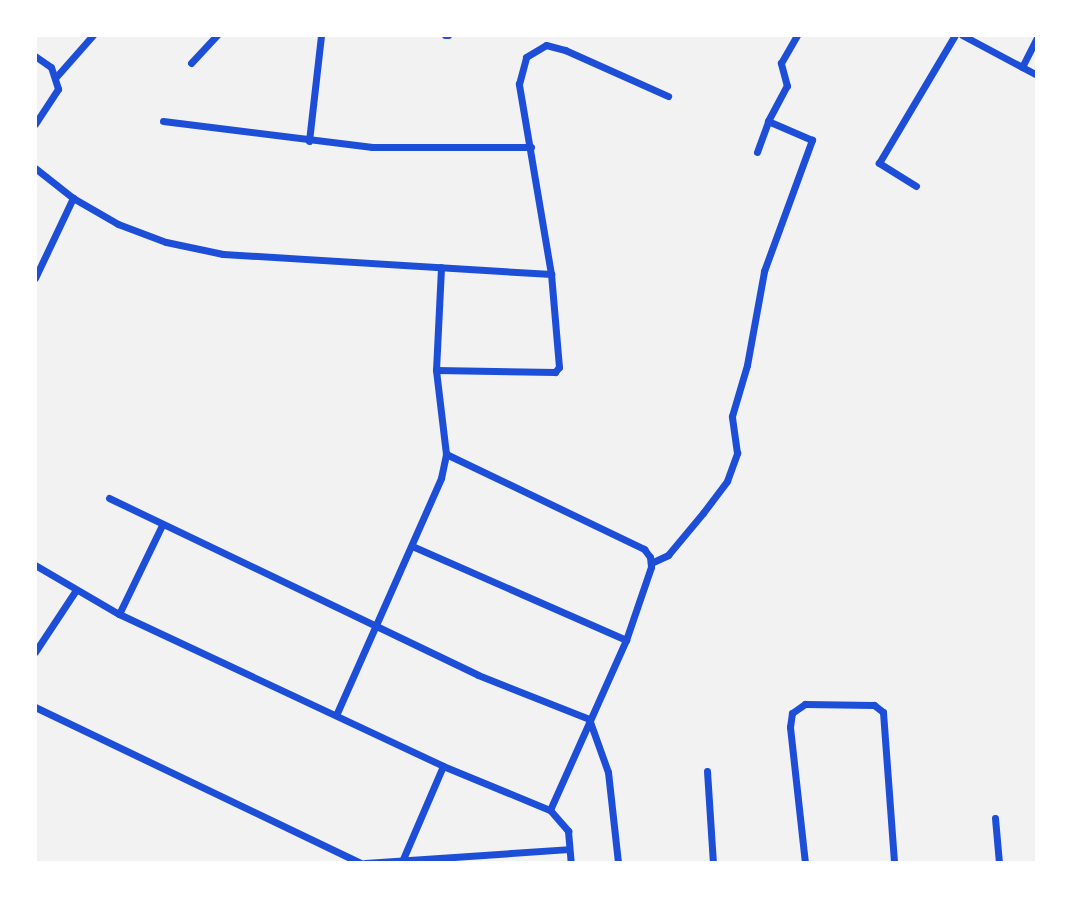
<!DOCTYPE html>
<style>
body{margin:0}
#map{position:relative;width:1072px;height:898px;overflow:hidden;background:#f2f2f2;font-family:"Nunito Sans",sans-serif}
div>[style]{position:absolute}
.minor>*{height:7px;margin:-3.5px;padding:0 3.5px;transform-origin:3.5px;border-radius:3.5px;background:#1d4ed8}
span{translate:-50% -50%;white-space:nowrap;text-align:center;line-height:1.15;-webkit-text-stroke:6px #fff;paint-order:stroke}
.frame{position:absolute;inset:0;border:37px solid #fff;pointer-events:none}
</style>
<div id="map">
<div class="minor">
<i style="left:445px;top:35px;width:3px"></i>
<i style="left:962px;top:35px;width:85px;rotate:28.1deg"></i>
<i style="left:35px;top:56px;width:19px;rotate:35deg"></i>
<i style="left:51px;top:67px;width:23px;rotate:72deg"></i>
<i style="left:58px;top:89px;width:42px;rotate:123.3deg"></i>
<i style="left:191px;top:63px;width:38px;rotate:-47deg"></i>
<i style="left:1022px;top:67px;width:33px;rotate:-63deg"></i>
<i style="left:56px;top:77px;width:56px;rotate:-48.6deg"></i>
<i style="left:163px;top:121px;width:211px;rotate:7.1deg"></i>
<i style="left:372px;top:147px;width:159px"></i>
<i style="left:309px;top:141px;width:107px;rotate:-83.5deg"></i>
<i style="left:757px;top:152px;width:33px;rotate:-70deg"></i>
<i style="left:35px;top:168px;width:48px;rotate:38.3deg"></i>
<i style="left:73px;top:198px;width:52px;rotate:30deg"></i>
<i style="left:118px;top:224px;width:51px;rotate:20.6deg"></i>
<i style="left:166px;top:242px;width:58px;rotate:11.9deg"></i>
<i style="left:223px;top:254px;width:329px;rotate:3.5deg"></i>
<i style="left:916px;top:186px;width:44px;rotate:-148.1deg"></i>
<i style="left:879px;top:163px;width:149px;rotate:-59.3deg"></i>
<i style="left:35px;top:278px;width:89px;rotate:-64.6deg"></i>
<i style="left:436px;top:370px;width:119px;rotate:1deg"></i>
<i style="left:555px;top:372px;width:6px;rotate:-51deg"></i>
<i style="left:559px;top:367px;width:93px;rotate:-94.9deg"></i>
<i style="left:551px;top:274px;width:193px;rotate:-99.6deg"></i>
<i style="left:519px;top:84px;width:28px;rotate:-75deg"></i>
<i style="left:526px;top:57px;width:23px;rotate:-31deg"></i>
<i style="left:546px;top:45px;width:20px;rotate:15deg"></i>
<i style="left:565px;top:50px;width:113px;rotate:24.1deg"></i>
<i style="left:446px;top:454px;width:220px;rotate:25.6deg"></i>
<i style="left:644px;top:549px;width:10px;rotate:53deg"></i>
<i style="left:650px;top:557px;width:10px;rotate:84deg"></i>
<i style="left:651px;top:567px;width:77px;rotate:108.9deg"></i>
<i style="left:626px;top:640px;width:186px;rotate:114.1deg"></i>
<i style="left:109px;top:498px;width:409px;rotate:25.6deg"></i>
<i style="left:478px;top:675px;width:119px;rotate:21.6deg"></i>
<i style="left:589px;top:719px;width:56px;rotate:70.3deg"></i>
<i style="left:608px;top:772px;width:92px;rotate:83.7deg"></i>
<i style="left:412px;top:546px;width:234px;rotate:23.7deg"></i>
<i style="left:651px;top:563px;width:19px;rotate:-25deg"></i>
<i style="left:668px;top:555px;width:55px;rotate:-50.2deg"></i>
<i style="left:703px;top:513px;width:40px;rotate:-53deg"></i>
<i style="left:727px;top:481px;width:30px;rotate:-70deg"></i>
<i style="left:737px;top:453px;width:37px;rotate:-98deg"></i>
<i style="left:732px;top:416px;width:53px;rotate:-73.6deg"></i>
<i style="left:747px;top:365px;width:96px;rotate:-79.7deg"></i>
<i style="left:764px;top:271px;width:140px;rotate:-69.9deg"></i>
<i style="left:812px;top:140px;width:48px;rotate:-156.6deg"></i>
<i style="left:768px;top:121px;width:40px;rotate:-62deg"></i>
<i style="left:787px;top:86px;width:24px;rotate:-105deg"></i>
<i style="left:781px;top:63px;width:32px;rotate:-60deg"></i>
<i style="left:35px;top:565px;width:97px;rotate:30.3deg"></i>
<i style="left:119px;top:614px;width:358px;rotate:25.1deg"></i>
<i style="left:443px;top:766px;width:116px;rotate:22.4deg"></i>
<i style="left:550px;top:810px;width:28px;rotate:49deg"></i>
<i style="left:568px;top:831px;width:32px;rotate:85deg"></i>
<i style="left:119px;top:614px;width:97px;rotate:-64.2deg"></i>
<i style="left:35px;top:652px;width:74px;rotate:-56.5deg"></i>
<i style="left:35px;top:707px;width:361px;rotate:25.6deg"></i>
<i style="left:337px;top:713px;width:257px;rotate:-66.1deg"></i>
<i style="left:441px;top:478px;width:25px;rotate:-78deg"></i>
<i style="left:446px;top:454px;width:85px;rotate:-96.8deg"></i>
<i style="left:436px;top:370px;width:103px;rotate:-87.2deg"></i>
<i style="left:707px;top:771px;width:92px;rotate:86.3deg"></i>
<i style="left:995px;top:818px;width:45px;rotate:84.9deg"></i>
<i style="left:403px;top:859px;width:101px;rotate:-66.7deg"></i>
<i style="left:365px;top:863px;width:204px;rotate:-3.9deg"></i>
<i style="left:805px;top:863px;width:137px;rotate:-96.3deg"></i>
<i style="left:790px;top:727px;width:14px;rotate:-82deg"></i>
<i style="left:792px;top:713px;width:16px;rotate:-35deg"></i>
<i style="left:805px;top:704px;width:69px;rotate:0.8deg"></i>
<i style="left:874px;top:705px;width:11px;rotate:38deg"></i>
<i style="left:883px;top:712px;width:151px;rotate:85.8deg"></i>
</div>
<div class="frame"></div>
</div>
